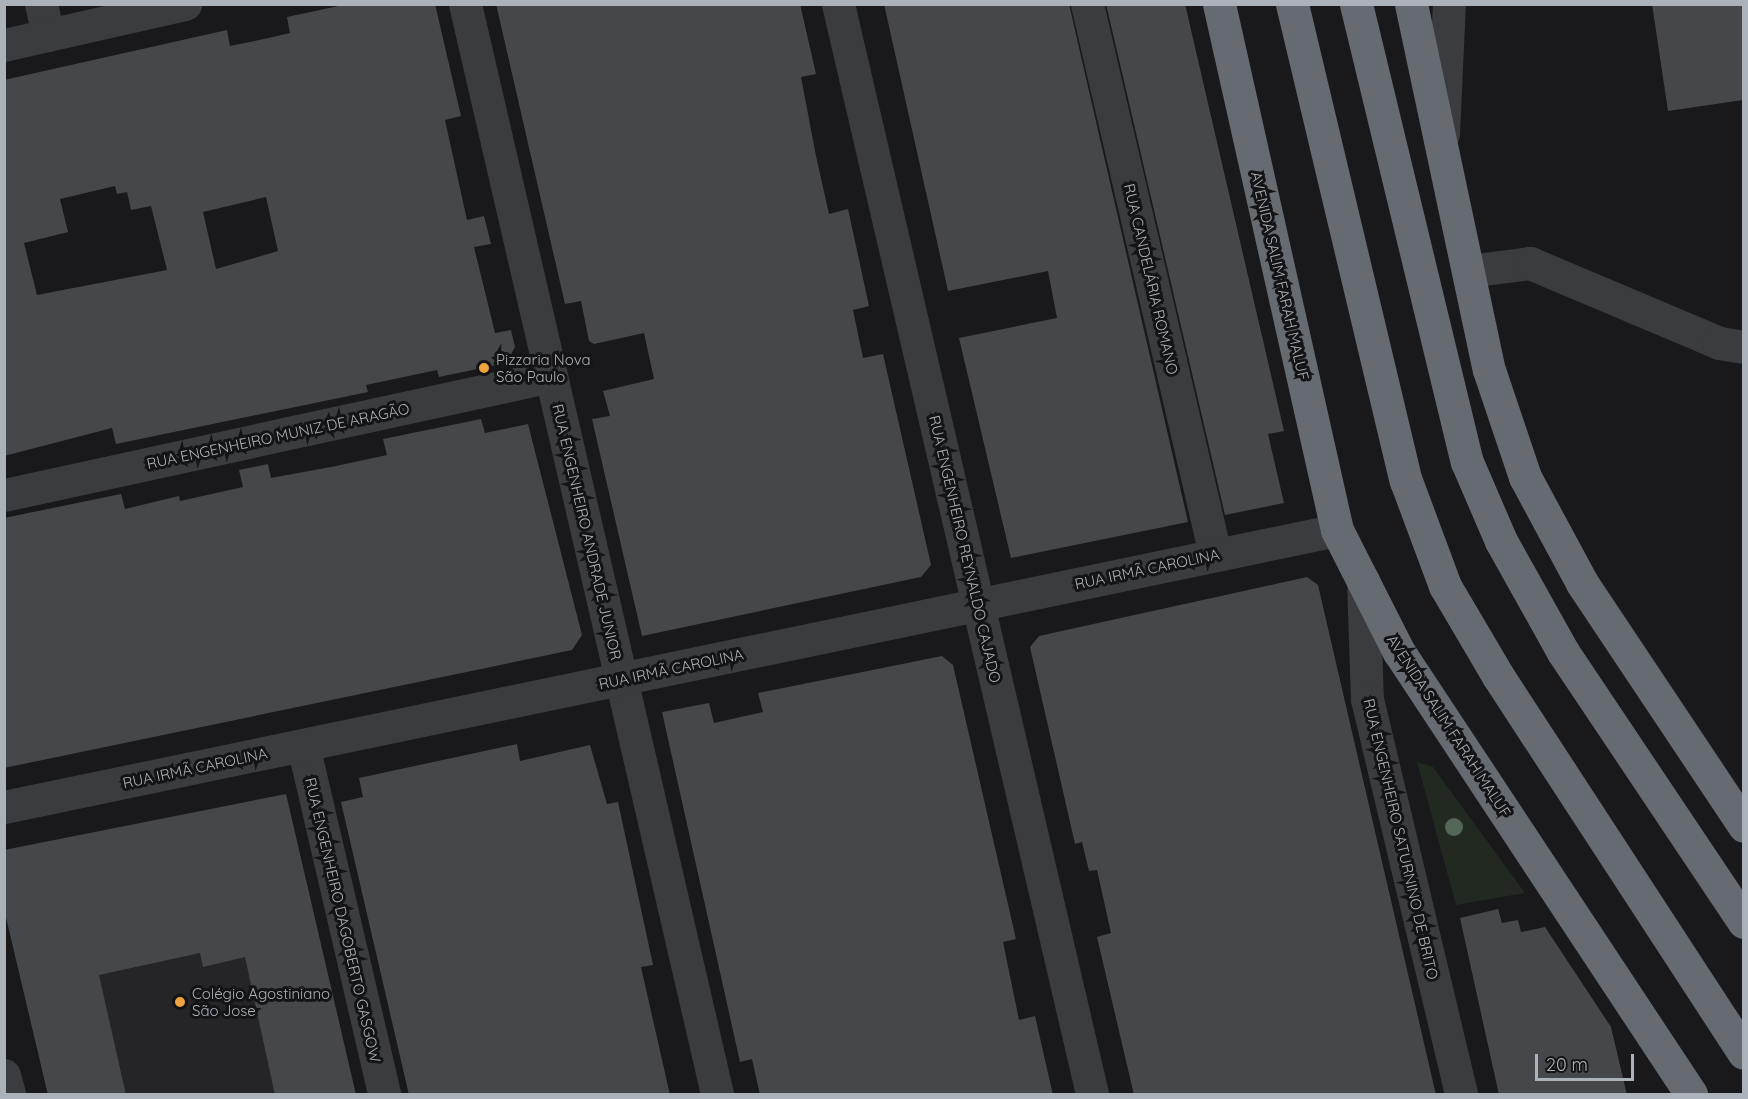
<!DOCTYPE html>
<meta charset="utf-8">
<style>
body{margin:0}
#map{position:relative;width:1748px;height:1099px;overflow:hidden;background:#19191b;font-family:Quicksand,sans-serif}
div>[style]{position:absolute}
.built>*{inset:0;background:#252528}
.green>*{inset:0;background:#212921}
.building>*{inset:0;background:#46474b}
.minor>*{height:33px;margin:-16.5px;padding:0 16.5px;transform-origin:16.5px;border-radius:16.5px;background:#3a3c40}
.highway>*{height:33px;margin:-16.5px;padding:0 16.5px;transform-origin:16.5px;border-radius:16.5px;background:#666a71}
.trees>*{width:18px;height:18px;margin:-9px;border-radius:50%;background:#546655}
.dots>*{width:16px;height:16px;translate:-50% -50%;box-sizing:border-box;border:3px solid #141416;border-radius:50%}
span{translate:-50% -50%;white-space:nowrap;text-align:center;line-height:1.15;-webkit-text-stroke:6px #141416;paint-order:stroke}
.street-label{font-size:15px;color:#acb2ba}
.poi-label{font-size:15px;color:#acb2ba}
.left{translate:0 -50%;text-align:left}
.frame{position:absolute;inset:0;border:6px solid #acb2ba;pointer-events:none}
.scale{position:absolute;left:1535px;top:1054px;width:99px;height:27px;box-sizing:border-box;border:3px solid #acb2ba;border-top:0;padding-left:8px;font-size:18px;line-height:21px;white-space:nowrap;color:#acb2ba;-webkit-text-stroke:4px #141416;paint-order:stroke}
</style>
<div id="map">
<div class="built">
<i style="clip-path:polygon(286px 794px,356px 1094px,48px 1094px,5px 909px)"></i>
</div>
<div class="green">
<i style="clip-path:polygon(1417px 762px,1433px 767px,1525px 893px,1456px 905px)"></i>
</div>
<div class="building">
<i style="clip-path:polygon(evenodd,348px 4px,435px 4px,461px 116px,445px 120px,467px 220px,484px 216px,491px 244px,474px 247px,495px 333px,511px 330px,515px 347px,506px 363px,439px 377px,437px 370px,366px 385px,368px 392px,116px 444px,112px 428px,4px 456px,4px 80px,227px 30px,230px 46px,264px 39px,290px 33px,287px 17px,348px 4px,115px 186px,117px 194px,127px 192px,131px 210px,151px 206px,167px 270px,37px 295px,24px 243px,68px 232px,60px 199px,115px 186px,348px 4px,266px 197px,278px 251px,216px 269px,203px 212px,266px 197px)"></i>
<i style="clip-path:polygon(496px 4px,800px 4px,816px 74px,801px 77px,816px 156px,829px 214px,848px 209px,869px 306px,853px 310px,863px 358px,883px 354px,931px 565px,921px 577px,642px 636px,592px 419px,610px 416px,603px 391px,654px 379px,644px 333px,594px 344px,589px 341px,581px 301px,565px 304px)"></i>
<i style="clip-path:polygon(884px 4px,1069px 4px,1188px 522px,1011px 558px,959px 338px,1057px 318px,1048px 271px,948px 291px)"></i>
<i style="clip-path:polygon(1106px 4px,1185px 4px,1284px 431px,1268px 434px,1284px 503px,1225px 515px)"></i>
<i style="clip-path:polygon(1652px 4px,1743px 4px,1743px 100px,1668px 111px)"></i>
<i style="clip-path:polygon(481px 419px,485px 433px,528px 424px,582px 635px,572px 650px,4px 768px,4px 518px,121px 494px,125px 509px,179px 496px,180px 501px,243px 487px,239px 470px,268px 464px,271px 478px,336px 466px,387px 455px,383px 439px)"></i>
<i style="clip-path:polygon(1307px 577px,1318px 585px,1436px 1095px,1134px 1095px,1097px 937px,1111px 933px,1097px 870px,1089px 871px,1082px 842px,1075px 844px,1030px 647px,1039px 636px)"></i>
<i style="clip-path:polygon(942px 656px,953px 665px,1016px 939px,1003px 942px,1019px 1020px,1035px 1016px,1053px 1095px,760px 1095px,752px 1059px,740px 1062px,662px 712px,709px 703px,714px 723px,763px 712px,758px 693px)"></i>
<i style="clip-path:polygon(517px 744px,520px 761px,590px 745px,607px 804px,618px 802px,653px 965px,641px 967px,670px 1095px,409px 1095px,341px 802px,363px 797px,359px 778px)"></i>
<i style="clip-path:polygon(286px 794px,356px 1095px,275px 1095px,245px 957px,203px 967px,200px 953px,99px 975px,126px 1095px,48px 1095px,4px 909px,4px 850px)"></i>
<i style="clip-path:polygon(1498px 909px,1502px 923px,1518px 920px,1521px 932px,1545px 927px,1611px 1027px,1627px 1095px,1499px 1095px,1460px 918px)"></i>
</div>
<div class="minor">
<i style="left:41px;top:4px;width:32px;rotate:77deg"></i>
<i style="left:465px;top:4px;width:1119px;rotate:76.98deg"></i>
<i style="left:838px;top:4px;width:1119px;rotate:76.88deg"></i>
<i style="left:1087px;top:4px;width:565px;rotate:76.9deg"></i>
<i style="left:4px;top:45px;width:186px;rotate:-12.8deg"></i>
<i style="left:1443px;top:134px;width:130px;rotate:-87.4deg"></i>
<i style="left:1468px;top:271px;width:63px;rotate:-7.4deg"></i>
<i style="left:1530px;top:263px;width:205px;rotate:22.9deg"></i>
<i style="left:1719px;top:343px;width:25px;rotate:9deg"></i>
<i style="left:4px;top:495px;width:560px;rotate:-12.27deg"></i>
<i style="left:1363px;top:580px;width:119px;rotate:88.1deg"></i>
<i style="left:1367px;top:699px;width:406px;rotate:76.6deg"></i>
<i style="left:303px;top:745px;width:358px;rotate:76.9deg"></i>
<i style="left:4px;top:807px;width:1361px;rotate:-11.74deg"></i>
<i style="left:4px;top:1075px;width:20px;rotate:75deg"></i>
</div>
<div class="highway">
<i style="left:1219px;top:4px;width:539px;rotate:77.36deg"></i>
<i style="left:1337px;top:530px;width:137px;rotate:63.1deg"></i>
<i style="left:1399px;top:652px;width:530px;rotate:56.55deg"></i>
<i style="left:1292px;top:4px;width:490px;rotate:76.6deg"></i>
<i style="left:1406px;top:481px;width:112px;rotate:69.6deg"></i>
<i style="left:1445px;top:586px;width:104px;rotate:59.5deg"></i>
<i style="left:1498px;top:676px;width:450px;rotate:56.9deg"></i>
<i style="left:1356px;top:4px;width:471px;rotate:76.4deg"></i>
<i style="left:1467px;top:462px;width:86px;rotate:66.7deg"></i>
<i style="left:1501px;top:541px;width:127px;rotate:60.8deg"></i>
<i style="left:1563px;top:652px;width:325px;rotate:56.2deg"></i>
<i style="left:1411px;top:4px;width:374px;rotate:78deg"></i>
<i style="left:1489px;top:370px;width:113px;rotate:71.4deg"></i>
<i style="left:1525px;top:477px;width:120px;rotate:61.7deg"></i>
<i style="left:1582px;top:583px;width:292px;rotate:56.3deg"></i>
</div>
<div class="trees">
<i style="left:1454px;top:827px"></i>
</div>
<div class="dots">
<i style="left:484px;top:368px;background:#eea33f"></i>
<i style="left:180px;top:1002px;background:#eea33f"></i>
</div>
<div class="street-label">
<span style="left:1280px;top:276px;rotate:77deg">AVENIDA SALIM FARAH MALUF</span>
<span style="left:1151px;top:279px;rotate:77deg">RUA CANDELÁRIA ROMANO</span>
<span style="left:278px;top:436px;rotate:-12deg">RUA ENGENHEIRO MUNIZ DE ARAGÃO</span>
<span style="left:587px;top:532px;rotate:77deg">RUA ENGENHEIRO ANDRADE JUNIOR</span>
<span style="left:965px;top:549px;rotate:77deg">RUA ENGENHEIRO REYNALDO CAJADO</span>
<span style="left:1147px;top:569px;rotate:-12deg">RUA IRMÃ CAROLINA</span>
<span style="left:671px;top:669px;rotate:-12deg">RUA IRMÃ CAROLINA</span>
<span style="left:1449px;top:726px;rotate:57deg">AVENIDA SALIM FARAH MALUF</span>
<span style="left:195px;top:768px;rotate:-12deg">RUA IRMÃ CAROLINA</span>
<span style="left:1401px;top:839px;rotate:77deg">RUA ENGENHEIRO SATURNINO DE BRITO</span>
<span style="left:343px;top:920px;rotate:77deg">RUA ENGENHEIRO DAGOBERTO GASGOW</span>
</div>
<div class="poi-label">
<span class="left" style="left:496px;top:368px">Pizzaria Nova<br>São Paulo</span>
<span class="left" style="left:192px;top:1002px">Colégio Agostiniano<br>São Jose</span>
</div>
<div class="frame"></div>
<div class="scale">20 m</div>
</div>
